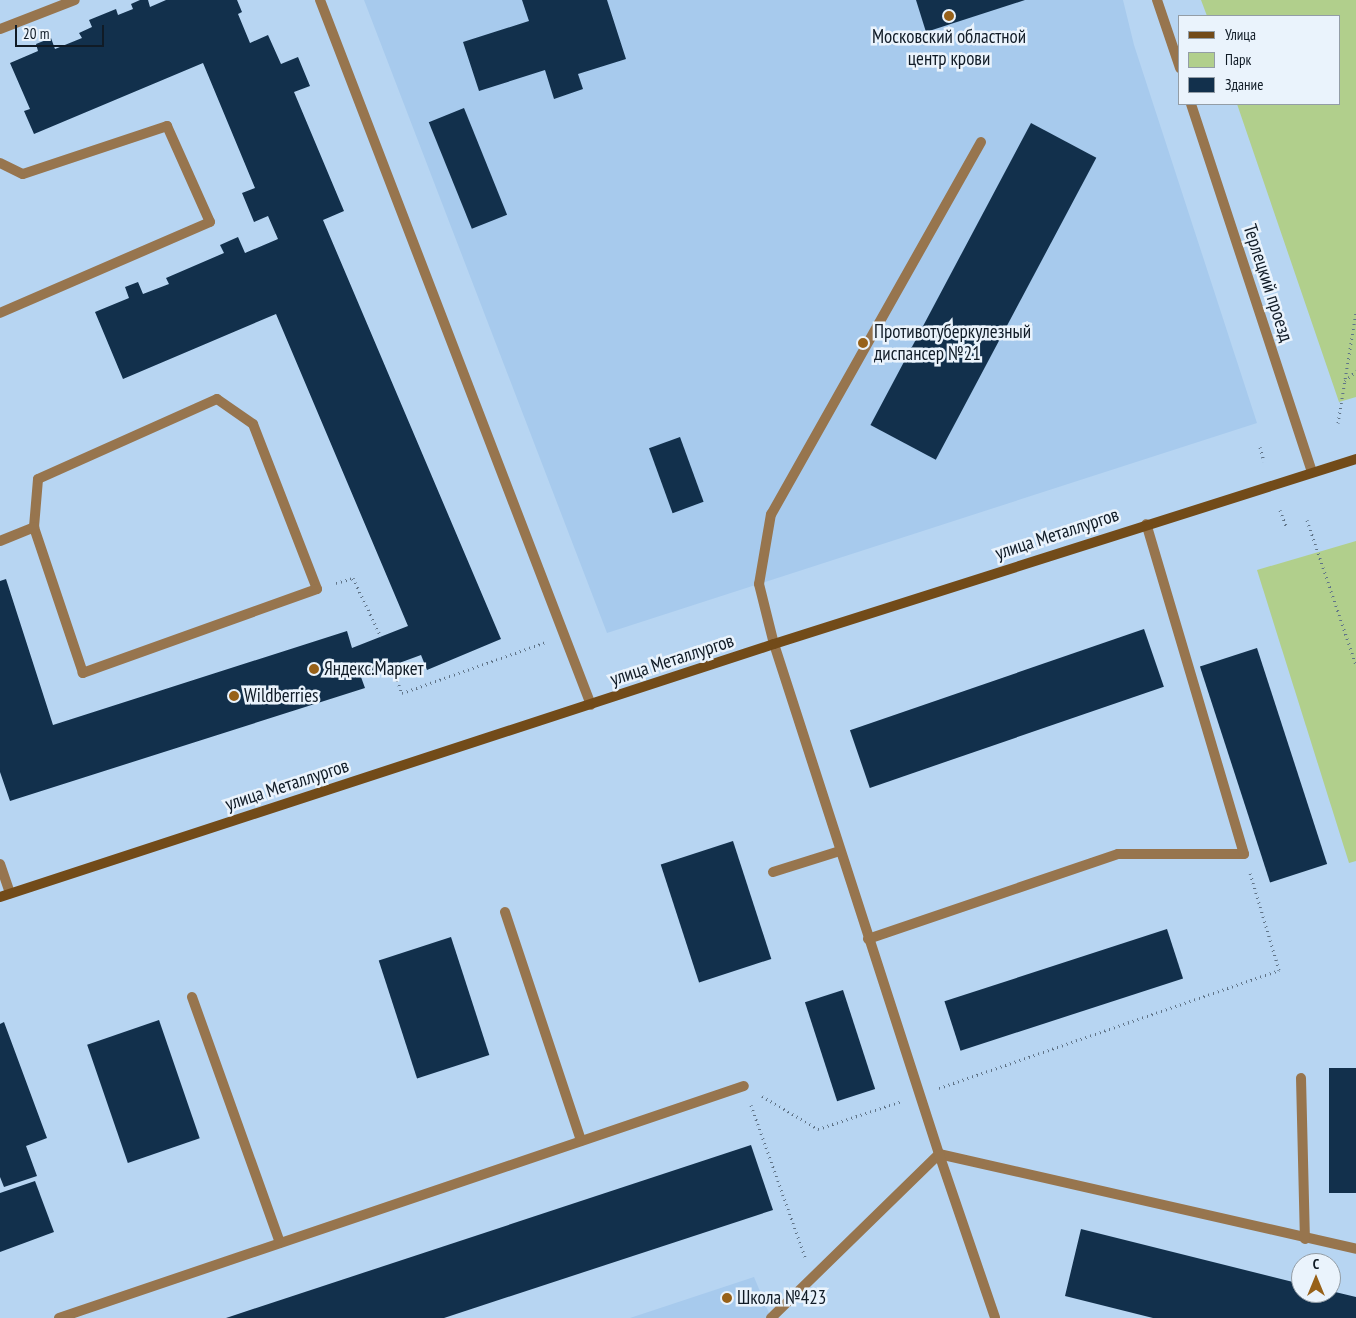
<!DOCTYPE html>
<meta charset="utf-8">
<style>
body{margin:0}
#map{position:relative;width:1356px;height:1318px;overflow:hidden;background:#b7d5f2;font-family:"PT Sans Narrow",sans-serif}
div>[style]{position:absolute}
.built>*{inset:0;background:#a7caed}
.green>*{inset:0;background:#b1cf8c}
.building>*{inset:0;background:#12304c;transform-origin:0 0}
.path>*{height:3px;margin-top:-1.5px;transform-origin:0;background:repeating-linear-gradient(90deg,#607488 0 1px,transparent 0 5px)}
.lane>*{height:10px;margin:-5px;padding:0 5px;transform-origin:5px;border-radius:5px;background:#97754e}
.street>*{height:10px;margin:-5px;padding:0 5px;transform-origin:5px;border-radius:5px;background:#97754e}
.secondary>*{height:10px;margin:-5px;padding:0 5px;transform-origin:5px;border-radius:5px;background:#724b19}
.dots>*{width:14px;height:14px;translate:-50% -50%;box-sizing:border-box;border:2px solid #eaf3fc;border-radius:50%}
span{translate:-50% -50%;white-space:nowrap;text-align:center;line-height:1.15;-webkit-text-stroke:5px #eaf3fc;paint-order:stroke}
.poi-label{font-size:19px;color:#101b26}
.left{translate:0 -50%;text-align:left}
.street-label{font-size:19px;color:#101b26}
.legend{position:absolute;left:1178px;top:15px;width:162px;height:90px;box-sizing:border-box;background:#eaf3fc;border:1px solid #939da6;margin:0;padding:6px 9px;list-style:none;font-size:15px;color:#101b26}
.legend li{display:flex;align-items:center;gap:10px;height:25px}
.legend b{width:25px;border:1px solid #939da6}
.north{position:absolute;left:1291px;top:1253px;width:50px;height:50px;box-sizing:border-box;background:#eaf3fc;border:1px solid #939da6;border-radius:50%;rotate:0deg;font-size:14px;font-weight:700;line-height:20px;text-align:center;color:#101b26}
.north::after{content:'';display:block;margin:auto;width:18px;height:22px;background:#976119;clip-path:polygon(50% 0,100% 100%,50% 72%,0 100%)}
.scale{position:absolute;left:15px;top:25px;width:89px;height:22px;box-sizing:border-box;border:2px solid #101b26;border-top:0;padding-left:6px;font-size:15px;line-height:18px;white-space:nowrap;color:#101b26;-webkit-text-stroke:4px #eaf3fc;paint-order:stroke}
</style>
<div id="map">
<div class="built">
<i style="clip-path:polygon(364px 0,1123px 0,1134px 45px,1257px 423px,607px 633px)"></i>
<i style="clip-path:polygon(754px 1277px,771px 1318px,630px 1318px)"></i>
</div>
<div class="green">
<i style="clip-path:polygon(1201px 0,1356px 0,1356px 397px,1339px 402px,1237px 104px,1340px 104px,1340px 16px,1207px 16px)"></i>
<i style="clip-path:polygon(1356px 541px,1356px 861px,1349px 863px,1257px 570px)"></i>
</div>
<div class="building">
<i style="clip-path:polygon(140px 0,148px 0,150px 7px,166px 0,237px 0,242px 12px,238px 14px,250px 43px,268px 35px,281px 64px,298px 57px,310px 86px,294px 92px,344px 211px,323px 220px,501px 639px,427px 670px,421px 655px,361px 677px,365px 688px,10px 801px,0 772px,0 581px,6px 579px,53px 725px,347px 631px,352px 648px,408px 626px,276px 314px,123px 379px,95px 312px,129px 298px,125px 287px,138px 282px,143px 294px,169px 284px,166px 278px,224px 253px,220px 245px,238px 237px,245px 253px,278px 239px,268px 216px,254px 222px,242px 193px,255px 188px,203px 63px,34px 134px,24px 111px,30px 109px,10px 63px,38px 51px,36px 44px,51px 38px,55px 49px,82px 38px,79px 33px,92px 27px,89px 20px,116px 9px,118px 15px,133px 9px,131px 4px)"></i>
<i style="clip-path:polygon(522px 0,607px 0,626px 59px,578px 74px,583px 89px,554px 99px,545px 70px,479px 91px,463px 42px,529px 21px)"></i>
<i style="clip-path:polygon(916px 0,1025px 0,926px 32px)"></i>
<i style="left:464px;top:108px;width:115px;height:38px;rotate:68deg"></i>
<i style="left:1031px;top:123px;width:74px;height:342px;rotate:28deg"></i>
<i style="left:680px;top:437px;width:69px;height:33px;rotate:70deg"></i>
<i style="left:1144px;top:629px;width:61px;height:311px;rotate:71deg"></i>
<i style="left:1257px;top:648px;width:227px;height:60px;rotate:72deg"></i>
<i style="left:733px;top:841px;width:124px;height:76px;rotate:72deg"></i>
<i style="left:1167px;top:929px;width:52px;height:234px;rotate:72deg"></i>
<i style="left:451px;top:937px;width:124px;height:76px;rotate:72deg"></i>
<i style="left:843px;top:990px;width:104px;height:40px;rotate:72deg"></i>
<i style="left:159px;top:1020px;width:125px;height:76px;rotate:71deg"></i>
<i style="clip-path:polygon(4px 1022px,47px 1138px,26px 1146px,37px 1176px,4px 1187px,0 1177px,0 1024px)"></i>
<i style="left:1329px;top:1068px;width:27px;height:125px"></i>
<i style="clip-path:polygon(751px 1145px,773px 1210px,444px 1318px,226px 1318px)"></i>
<i style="clip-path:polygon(35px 1181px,54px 1232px,0 1252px,0 1193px)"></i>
<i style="clip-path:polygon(1081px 1229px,1301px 1284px,1301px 1293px,1331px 1291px,1356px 1297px,1356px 1318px,1153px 1318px,1065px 1296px)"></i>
</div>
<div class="path">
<i style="left:1345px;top:381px;width:15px;rotate:-42deg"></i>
<i style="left:1338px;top:423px;width:112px;rotate:-80.8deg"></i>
<i style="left:1260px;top:447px;width:15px;rotate:74deg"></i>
<i style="left:1280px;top:510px;width:17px;rotate:69deg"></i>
<i style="left:1307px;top:520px;width:153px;rotate:71.3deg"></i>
<i style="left:336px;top:583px;width:18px;rotate:-16deg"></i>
<i style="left:353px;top:578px;width:65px;rotate:64.6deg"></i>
<i style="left:392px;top:666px;width:29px;rotate:70deg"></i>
<i style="left:402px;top:693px;width:153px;rotate:-19.5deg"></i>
<i style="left:939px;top:1088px;width:360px;rotate:-19.1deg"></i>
<i style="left:1279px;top:970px;width:101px;rotate:-106.6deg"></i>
<i style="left:762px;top:1096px;width:65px;rotate:30.5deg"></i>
<i style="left:818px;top:1129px;width:89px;rotate:-18.4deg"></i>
<i style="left:751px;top:1105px;width:161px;rotate:70.4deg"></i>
</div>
<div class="lane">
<i style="left:320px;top:0;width:755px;rotate:68.97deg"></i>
<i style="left:0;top:29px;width:80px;rotate:-21.1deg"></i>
<i style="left:981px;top:142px;width:427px;rotate:119.4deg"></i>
<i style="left:771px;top:514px;width:71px;rotate:99.7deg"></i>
<i style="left:759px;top:584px;width:62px;rotate:76deg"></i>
<i style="left:774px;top:644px;width:536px;rotate:72.07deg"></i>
<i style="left:939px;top:1154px;width:428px;rotate:12.8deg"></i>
<i style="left:0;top:163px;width:25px;rotate:26deg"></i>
<i style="left:23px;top:174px;width:152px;rotate:-18.4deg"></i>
<i style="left:167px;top:126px;width:105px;rotate:65.9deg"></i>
<i style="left:210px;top:222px;width:229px;rotate:156.6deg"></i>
<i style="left:217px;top:399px;width:44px;rotate:34.8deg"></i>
<i style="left:253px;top:424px;width:177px;rotate:68.8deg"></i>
<i style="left:317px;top:589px;width:249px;rotate:160.3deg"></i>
<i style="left:83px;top:673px;width:154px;rotate:-108.6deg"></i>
<i style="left:34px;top:527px;width:48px;rotate:-85.2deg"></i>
<i style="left:38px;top:479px;width:196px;rotate:-24.1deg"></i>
<i style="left:0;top:541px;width:37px;rotate:-22deg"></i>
<i style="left:0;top:864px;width:31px;rotate:71deg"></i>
<i style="left:773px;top:872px;width:70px;rotate:-17.4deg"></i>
<i style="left:505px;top:912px;width:241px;rotate:71.6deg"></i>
<i style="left:868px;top:939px;width:264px;rotate:-18.8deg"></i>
<i style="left:1118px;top:854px;width:126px"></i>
<i style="left:1244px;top:854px;width:344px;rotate:-106.5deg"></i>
<i style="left:192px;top:997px;width:261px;rotate:70.3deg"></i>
<i style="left:1301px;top:1078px;width:161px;rotate:88.6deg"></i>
<i style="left:59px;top:1318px;width:723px;rotate:-18.71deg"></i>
<i style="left:771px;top:1318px;width:235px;rotate:-44.3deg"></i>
<i style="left:939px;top:1154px;width:173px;rotate:71.1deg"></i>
</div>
<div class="street">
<i style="left:1157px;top:0;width:72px;rotate:71.3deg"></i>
<i style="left:1191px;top:104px;width:387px;rotate:71.8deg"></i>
</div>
<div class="secondary">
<i style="left:0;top:897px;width:814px;rotate:-18.1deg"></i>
<i style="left:774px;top:644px;width:611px;rotate:-17.63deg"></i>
</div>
<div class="dots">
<i style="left:949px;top:16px;background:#976119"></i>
<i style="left:863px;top:343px;background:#976119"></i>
<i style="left:314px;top:669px;background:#976119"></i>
<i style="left:234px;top:696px;background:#976119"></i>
<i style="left:727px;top:1298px;background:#976119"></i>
</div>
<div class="poi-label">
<span style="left:949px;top:48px">Московский областной<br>центр крови</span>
<span class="left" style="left:874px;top:343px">Противотуберкулезный<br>диспансер №21</span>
<span class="left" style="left:324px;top:669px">Яндекс.Маркет</span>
<span class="left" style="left:244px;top:696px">Wildberries</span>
<span class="left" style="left:737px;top:1298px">Школа №423</span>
</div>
<div class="street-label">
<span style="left:1268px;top:283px;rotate:72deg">Терлецкий проезд</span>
<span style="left:1057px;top:534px;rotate:-18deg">улица Металлургов</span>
<span style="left:672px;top:660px;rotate:-18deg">улица Металлургов</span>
<span style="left:287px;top:785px;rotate:-18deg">улица Металлургов</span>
</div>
<ul class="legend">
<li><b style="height:6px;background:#724b19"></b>Улица</li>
<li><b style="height:14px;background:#b1cf8c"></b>Парк</li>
<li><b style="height:14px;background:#12304c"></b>Здание</li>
</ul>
<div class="north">С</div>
<div class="scale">20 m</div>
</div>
